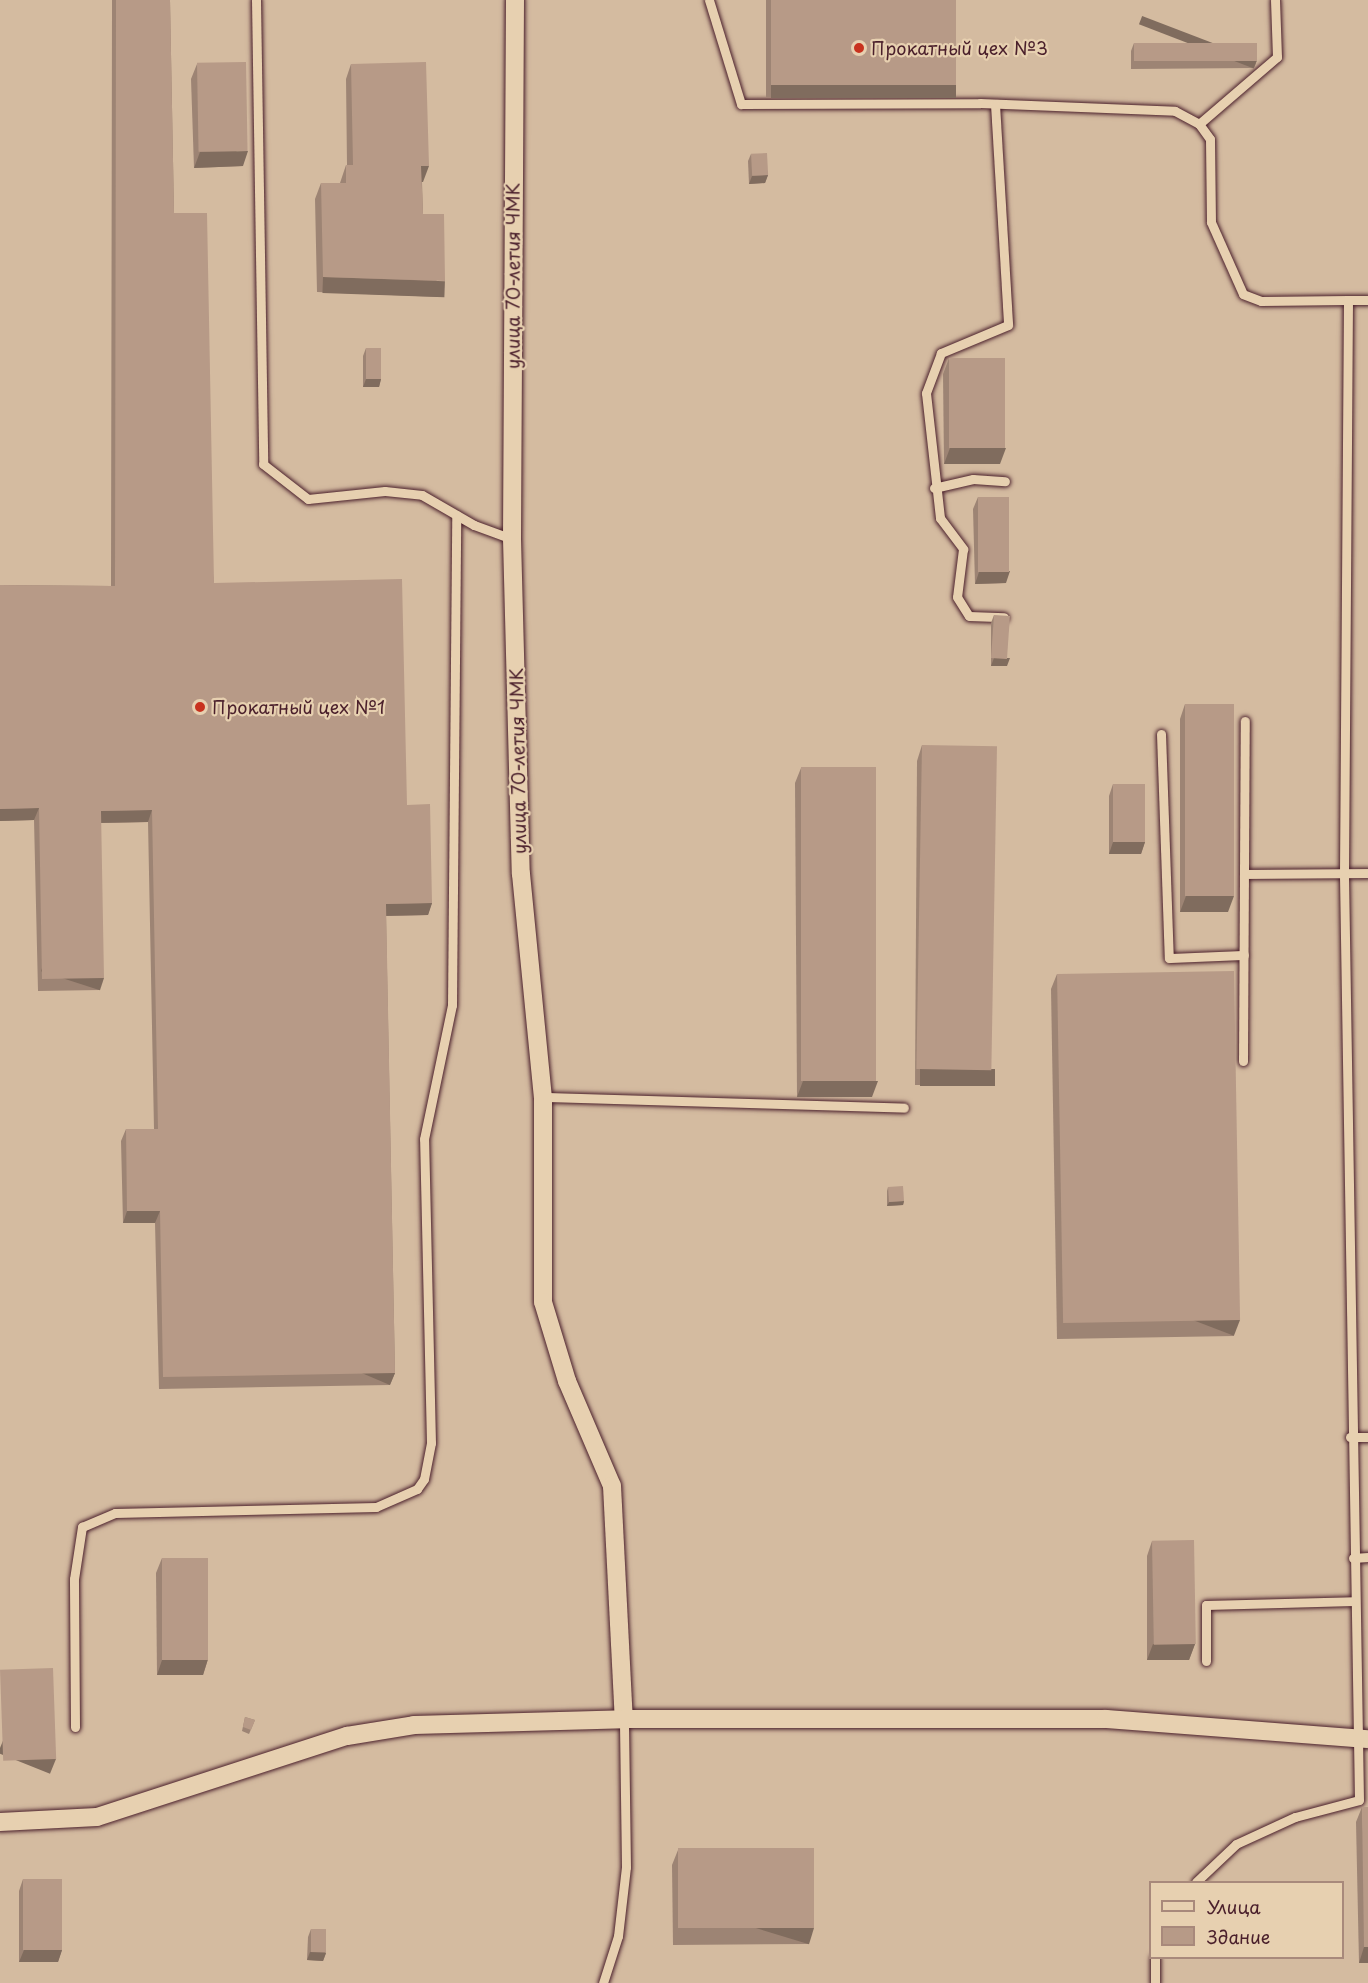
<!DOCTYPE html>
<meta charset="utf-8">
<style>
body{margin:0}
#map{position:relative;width:1368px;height:1983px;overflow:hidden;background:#e1c9ab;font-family:"Playpen Sans",sans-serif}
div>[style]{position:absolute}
.built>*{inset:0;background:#d4bba0}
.roads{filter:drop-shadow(0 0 2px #4a1f2b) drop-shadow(0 0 2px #4a1f2b)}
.lane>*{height:9px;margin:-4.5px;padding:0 4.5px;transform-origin:4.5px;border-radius:4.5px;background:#e7d0b0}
.street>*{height:18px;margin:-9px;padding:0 9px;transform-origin:9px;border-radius:9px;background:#e7d0b0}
.wall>*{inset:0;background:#9d8474}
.shaded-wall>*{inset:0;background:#806c5e;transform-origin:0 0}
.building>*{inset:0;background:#b79a87;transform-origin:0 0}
.dots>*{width:16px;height:16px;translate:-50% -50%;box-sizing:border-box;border:3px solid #e7d0b0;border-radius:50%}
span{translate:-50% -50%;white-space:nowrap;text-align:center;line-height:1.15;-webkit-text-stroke:4.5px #e7d0b0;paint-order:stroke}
.poi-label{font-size:18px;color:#4a1f2b}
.left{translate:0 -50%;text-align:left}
.street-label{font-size:18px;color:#4a1f2b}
.legend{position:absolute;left:1149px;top:1881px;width:195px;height:78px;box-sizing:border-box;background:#e7d0b0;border:2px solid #a8897b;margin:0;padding:8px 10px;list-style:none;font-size:18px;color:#4a1f2b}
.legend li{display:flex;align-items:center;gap:12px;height:30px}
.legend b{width:30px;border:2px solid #a8897b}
</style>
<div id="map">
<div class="built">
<i style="clip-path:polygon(evenodd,0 0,1368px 0,1368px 1983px,0 1983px,0 0,1150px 1882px,1342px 1882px,1342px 1958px,1150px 1958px,1150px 1882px)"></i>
</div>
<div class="roads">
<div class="lane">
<i style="left:256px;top:0;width:464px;rotate:89.1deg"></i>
<i style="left:263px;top:464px;width:57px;rotate:37.9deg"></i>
<i style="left:308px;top:499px;width:77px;rotate:-5.9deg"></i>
<i style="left:385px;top:491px;width:37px;rotate:6deg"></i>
<i style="left:422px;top:495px;width:60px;rotate:30deg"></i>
<i style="left:474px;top:525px;width:40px;rotate:20.2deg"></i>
<i style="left:709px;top:0;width:109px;rotate:72.9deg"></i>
<i style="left:741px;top:104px;width:239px;rotate:-0.2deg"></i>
<i style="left:980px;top:103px;width:195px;rotate:2.3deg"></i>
<i style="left:1175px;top:111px;width:27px;rotate:28deg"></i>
<i style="left:995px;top:104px;width:221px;rotate:86.6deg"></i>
<i style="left:1008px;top:325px;width:73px;rotate:157.3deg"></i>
<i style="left:941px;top:353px;width:43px;rotate:110.6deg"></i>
<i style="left:926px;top:393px;width:126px;rotate:83.6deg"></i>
<i style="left:940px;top:518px;width:39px;rotate:53deg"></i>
<i style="left:963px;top:549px;width:48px;rotate:97.1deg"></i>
<i style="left:957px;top:597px;width:22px;rotate:58deg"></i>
<i style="left:969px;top:616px;width:35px;rotate:2deg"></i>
<i style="left:1348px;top:300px;width:20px"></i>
<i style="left:934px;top:488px;width:40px;rotate:-13deg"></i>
<i style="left:973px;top:479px;width:32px;rotate:4deg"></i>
<i style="left:1161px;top:734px;width:224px;rotate:88deg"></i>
<i style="left:1169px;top:958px;width:75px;rotate:-2.3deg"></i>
<i style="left:1245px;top:874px;width:123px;rotate:-0.5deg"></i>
<i style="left:1243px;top:1061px;width:340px;rotate:-89.7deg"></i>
<i style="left:543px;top:1097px;width:361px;rotate:1.7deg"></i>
<i style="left:1350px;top:1437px;width:18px"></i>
<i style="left:1353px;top:1558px;width:15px;rotate:-4deg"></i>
<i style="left:1206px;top:1661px;width:56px;rotate:-90deg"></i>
<i style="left:1206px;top:1605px;width:148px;rotate:-1.5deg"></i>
<i style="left:75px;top:1727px;width:148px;rotate:-90.4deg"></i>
<i style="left:74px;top:1579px;width:53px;rotate:-81.3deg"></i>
<i style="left:82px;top:1527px;width:36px;rotate:-23deg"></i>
<i style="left:115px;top:1513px;width:261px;rotate:-1.3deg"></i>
<i style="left:376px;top:1507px;width:45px;rotate:-23.7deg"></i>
<i style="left:417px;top:1489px;width:12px;rotate:-55deg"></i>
<i style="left:424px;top:1479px;width:37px;rotate:-79deg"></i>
<i style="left:431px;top:1443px;width:304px;rotate:-91.3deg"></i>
<i style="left:424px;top:1139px;width:137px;rotate:-78.2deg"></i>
<i style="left:452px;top:1005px;width:490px;rotate:-89.5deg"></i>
<i style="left:1196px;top:1882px;width:55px;rotate:-43.5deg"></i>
<i style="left:1236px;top:1844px;width:65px;rotate:-24.6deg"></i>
<i style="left:1295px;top:1817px;width:66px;rotate:-14.9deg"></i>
<i style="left:1359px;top:1800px;width:927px;rotate:-90.93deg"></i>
<i style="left:1344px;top:873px;width:573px;rotate:-89.6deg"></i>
<i style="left:1348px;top:300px;width:87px;rotate:179.3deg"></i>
<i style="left:1261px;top:301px;width:19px;rotate:-159deg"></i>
<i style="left:1243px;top:294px;width:79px;rotate:-114deg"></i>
<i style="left:1211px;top:222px;width:83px;rotate:-90.7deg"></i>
<i style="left:1210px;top:139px;width:19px;rotate:-126deg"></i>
<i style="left:1199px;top:124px;width:103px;rotate:-40.7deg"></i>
<i style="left:1277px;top:57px;width:57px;rotate:-92deg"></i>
<i style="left:603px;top:1983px;width:49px;rotate:-72.3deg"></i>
<i style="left:618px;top:1936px;width:69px;rotate:-83.4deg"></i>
<i style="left:626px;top:1867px;width:148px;rotate:-90.8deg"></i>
<i style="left:1155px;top:1983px;width:25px;rotate:-90deg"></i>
</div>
<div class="street">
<i style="left:515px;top:0;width:539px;rotate:90.32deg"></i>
<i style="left:512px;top:539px;width:335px;rotate:88.5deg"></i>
<i style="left:521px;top:874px;width:224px;rotate:84.4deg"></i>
<i style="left:543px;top:1097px;width:205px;rotate:90deg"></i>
<i style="left:543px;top:1302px;width:83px;rotate:73.1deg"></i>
<i style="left:567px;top:1381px;width:114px;rotate:66.8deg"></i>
<i style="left:612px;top:1486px;width:233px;rotate:87.1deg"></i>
<i style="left:0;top:1822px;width:97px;rotate:-3deg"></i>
<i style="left:97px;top:1817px;width:263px;rotate:-18deg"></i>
<i style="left:347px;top:1736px;width:68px;rotate:-9.3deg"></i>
<i style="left:414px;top:1725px;width:210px;rotate:-1.6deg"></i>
<i style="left:624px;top:1719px;width:482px"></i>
<i style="left:1106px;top:1719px;width:263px;rotate:4.4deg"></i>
</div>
</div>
<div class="wall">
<i style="clip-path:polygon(112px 0,170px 0,174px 213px,214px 583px,407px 805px,432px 903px,428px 915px,386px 916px,395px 1373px,390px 1385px,159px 1389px,155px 1223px,123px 1223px,121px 1141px,126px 1129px,154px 1129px,148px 822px,101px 823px,100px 990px,38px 991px,34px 820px,0 821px,0 585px,111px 586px)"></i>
<i style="clip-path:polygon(766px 0,956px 0,956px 85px,952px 96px,766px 97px)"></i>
<i style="clip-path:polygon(1134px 43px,1257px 60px,1254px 68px,1131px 69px,1131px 51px)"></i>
<i style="clip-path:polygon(197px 64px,243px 166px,194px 168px,191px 79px)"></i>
<i style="clip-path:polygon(351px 64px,423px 182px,422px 182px,423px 214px,440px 297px,317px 292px,315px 199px,321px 183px,340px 183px,346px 165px,347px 165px,346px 79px)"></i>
<i style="clip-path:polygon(751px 154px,768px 175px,765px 183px,749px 184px,748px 161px)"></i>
<i style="clip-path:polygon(366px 348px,381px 379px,379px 387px,363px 387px,363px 356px)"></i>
<i style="clip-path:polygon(949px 358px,1000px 464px,944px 464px,943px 374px)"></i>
<i style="clip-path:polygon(978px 497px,1006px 583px,975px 584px,973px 509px)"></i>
<i style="clip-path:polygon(994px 615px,1007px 666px,991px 666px,991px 623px)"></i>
<i style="clip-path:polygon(1185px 704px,1228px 912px,1180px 912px,1180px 719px)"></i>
<i style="clip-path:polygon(922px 745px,989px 1085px,915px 1085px,917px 761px)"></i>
<i style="clip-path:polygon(801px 768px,872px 1097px,797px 1097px,795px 783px)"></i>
<i style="clip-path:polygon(1113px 784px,1145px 842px,1141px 854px,1109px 854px,1109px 796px)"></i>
<i style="clip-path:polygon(1057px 974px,1234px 1336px,1057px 1339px,1051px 989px)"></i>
<i style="clip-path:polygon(888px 1187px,904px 1201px,903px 1205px,887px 1206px,887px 1191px)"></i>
<i style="clip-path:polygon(1152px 1541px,1195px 1644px,1189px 1660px,1147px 1660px,1147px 1556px)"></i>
<i style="clip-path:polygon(162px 1558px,208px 1659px,203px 1675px,157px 1675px,156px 1573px)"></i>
<i style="clip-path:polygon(245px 1717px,255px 1720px,249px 1734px,242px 1731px)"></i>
<i style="clip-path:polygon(1362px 1807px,1368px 1963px,1359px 1963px,1356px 1822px)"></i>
<i style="clip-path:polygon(678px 1850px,809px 1944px,673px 1945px,672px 1865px)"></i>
<i style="clip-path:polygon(23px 1879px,62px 1950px,58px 1962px,19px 1962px,19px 1891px)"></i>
<i style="clip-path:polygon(311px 1929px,326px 1953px,323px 1961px,307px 1960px,308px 1937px)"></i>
</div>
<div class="shaded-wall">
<i style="left:1257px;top:60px;width:9px;height:123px;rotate:111deg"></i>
<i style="left:771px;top:85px;width:185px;height:13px"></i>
<i style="clip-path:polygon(248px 151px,243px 166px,194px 168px,200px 152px)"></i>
<i style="clip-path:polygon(421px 166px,429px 166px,423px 182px,416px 182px)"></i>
<i style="clip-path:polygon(768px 175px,765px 183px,749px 184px,752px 176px)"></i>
<i style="left:323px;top:277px;width:122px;height:16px;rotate:2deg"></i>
<i style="clip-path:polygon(366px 379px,381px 379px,379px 387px,363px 387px)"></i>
<i style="clip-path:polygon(950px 448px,1006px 448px,1000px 464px,944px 464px)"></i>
<i style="clip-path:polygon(1010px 571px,1006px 583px,975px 584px,979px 572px)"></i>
<i style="clip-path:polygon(994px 658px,1010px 658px,1007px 666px,991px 666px)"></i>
<i style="clip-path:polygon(39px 808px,34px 820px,0 821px,0 809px)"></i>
<i style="clip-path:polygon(152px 810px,148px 822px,96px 823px,101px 811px)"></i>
<i style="clip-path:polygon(1113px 842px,1145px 842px,1141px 854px,1109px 854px)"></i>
<i style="clip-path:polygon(1186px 896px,1234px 896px,1228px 912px,1180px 912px)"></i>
<i style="clip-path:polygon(432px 903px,428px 915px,381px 916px,386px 904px)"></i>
<i style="left:104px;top:978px;width:13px;height:62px;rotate:108deg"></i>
<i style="left:920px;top:1069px;width:75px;height:17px"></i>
<i style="clip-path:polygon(803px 1081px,878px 1081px,872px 1097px,797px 1097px)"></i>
<i style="clip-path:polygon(904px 1201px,903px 1205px,887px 1206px,889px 1202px)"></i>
<i style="clip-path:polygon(127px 1211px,160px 1211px,155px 1223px,123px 1223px)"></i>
<i style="left:1240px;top:1320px;width:17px;height:177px;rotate:111deg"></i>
<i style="left:395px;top:1373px;width:13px;height:232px;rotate:113deg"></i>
<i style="clip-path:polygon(1153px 1644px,1195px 1644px,1189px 1660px,1147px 1660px)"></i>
<i style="clip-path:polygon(208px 1659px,203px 1675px,157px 1675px,162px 1660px)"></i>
<i style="left:56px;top:1759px;width:16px;height:56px;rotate:112deg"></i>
<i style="left:814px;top:1928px;width:17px;height:135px;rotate:107deg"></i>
<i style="clip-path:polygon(1364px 1947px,1368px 1947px,1368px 1963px,1359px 1963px)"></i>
<i style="clip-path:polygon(24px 1950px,62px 1950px,58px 1962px,19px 1962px)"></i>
<i style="clip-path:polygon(310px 1952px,326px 1953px,323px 1961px,307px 1960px)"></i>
</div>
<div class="building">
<i style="clip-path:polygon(116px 0,170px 0,174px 213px,207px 213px,214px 583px,402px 579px,407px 805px,430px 804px,432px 903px,386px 904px,395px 1373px,163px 1377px,160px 1211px,127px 1211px,126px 1129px,158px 1129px,152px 810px,101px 811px,104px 978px,42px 979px,39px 808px,0 809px,0 585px,115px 586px)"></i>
<i style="left:771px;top:0;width:185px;height:85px"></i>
<i style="left:1134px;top:43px;width:123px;height:18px"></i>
<i style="left:246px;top:62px;width:89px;height:49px;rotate:89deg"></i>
<i style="clip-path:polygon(426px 62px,429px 166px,421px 166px,423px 214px,444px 214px,445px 281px,323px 277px,321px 183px,346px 183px,346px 165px,353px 165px,351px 64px)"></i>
<i style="left:767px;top:153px;width:22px;height:16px;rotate:87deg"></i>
<i style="left:366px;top:348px;width:15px;height:31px"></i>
<i style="left:949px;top:358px;width:56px;height:90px"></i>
<i style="left:978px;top:497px;width:31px;height:75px"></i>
<i style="left:994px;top:615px;width:16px;height:43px;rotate:4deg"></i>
<i style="left:1185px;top:704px;width:49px;height:192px"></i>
<i style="left:922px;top:745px;width:75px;height:324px;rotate:1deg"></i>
<i style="left:876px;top:767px;width:314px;height:75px;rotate:90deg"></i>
<i style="left:1113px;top:784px;width:32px;height:58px"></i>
<i style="left:1234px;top:971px;width:349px;height:177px;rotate:89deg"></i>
<i style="left:903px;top:1186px;width:15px;height:15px;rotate:86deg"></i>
<i style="left:1194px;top:1540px;width:104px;height:42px;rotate:89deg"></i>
<i style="left:162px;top:1558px;width:46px;height:102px"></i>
<i style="left:53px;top:1668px;width:91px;height:53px;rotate:88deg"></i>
<i style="clip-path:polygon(245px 1717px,255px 1720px,251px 1730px,243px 1727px)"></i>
<i style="clip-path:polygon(1362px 1807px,1368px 1807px,1368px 1947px,1364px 1947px)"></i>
<i style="left:814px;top:1848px;width:80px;height:136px;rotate:90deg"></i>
<i style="left:23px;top:1879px;width:39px;height:71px"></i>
<i style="left:311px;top:1929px;width:15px;height:23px"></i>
</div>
<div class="dots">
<i style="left:859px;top:48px;background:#c8321e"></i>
<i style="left:200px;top:707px;background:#c8321e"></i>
</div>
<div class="poi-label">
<span class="left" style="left:871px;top:48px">Прокатный цех №3</span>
<span class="left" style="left:212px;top:707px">Прокатный цех №1</span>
</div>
<div class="street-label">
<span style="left:513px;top:276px;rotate:-90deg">улица 70-летия ЧМК</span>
<span style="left:518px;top:761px;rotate:-91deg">улица 70-летия ЧМК</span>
</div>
<ul class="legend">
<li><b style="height:8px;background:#e7d0b0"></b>Улица</li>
<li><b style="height:16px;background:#b79a87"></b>Здание</li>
</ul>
</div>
